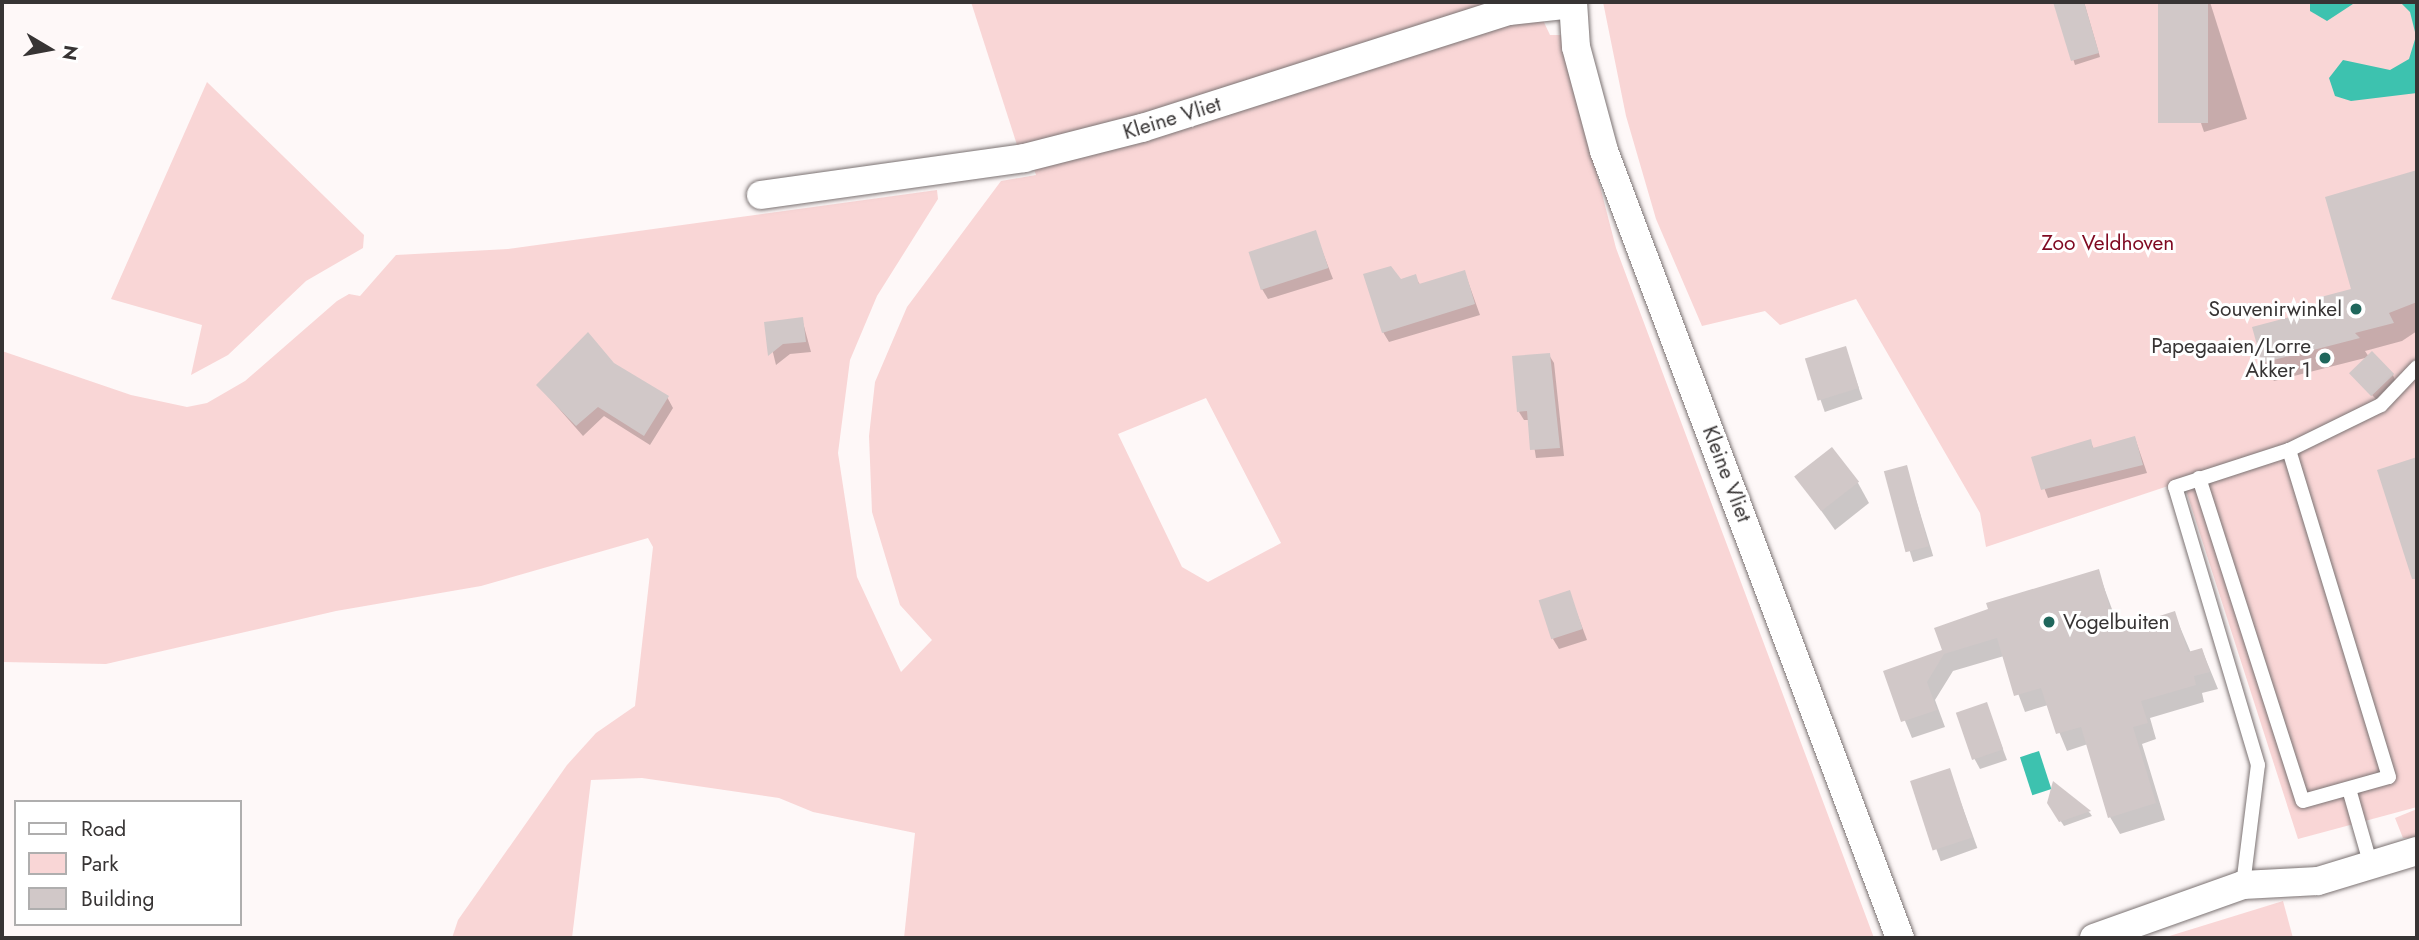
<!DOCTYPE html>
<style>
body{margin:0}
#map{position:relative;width:2419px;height:940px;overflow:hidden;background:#fef8f8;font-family:Jost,sans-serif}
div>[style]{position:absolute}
.green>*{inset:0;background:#f9d6d6}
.water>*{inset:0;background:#3dc2af;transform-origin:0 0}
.shadow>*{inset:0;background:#0003;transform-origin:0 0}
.building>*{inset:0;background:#d1c8c8;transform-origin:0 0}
.roads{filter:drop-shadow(0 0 2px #7b7373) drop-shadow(0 0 2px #7b7373)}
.lane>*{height:14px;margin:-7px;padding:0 7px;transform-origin:7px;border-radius:7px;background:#fff}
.street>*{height:28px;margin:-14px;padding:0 14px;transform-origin:14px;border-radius:14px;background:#fff}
.dots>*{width:19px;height:19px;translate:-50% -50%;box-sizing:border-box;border:4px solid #fff;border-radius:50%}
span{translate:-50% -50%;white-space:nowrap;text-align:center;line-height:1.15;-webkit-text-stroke:6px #fff;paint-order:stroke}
.street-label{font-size:21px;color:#373434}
.park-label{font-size:21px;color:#7f0921}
.poi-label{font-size:21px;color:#373434}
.right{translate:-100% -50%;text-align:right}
.left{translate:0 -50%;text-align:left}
.frame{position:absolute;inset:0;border:4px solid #373434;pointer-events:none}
.legend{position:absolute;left:14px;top:800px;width:228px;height:126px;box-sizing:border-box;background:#fff;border:2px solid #afaeae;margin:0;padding:9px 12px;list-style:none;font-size:21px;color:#373434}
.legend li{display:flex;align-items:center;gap:14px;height:35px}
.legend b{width:35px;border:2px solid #afaeae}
.north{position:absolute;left:14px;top:14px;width:70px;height:70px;-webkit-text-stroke:5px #fff;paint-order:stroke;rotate:100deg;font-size:19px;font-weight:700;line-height:28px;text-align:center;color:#373434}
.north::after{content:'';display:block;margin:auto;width:24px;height:32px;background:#373434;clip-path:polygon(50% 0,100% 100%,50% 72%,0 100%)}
</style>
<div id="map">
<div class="green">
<i style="clip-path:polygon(971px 2px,1521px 2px,1286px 75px,1018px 148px)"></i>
<i style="clip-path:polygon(1603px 2px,2417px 2px,2417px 807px,2298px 839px,2183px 481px,1986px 547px,1980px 513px,1856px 299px,1780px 325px,1765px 311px,1702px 326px,1656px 219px,1626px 116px)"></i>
<i style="clip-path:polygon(evenodd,1541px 16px,1550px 35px,1561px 35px,1616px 248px,1874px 938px,904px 938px,915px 833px,813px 812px,779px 798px,642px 778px,591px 780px,572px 938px,452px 938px,458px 920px,567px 765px,596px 733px,635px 706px,653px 547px,648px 538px,481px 586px,336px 611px,106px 664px,2px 662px,2px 351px,131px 395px,187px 407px,207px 403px,245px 381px,337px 301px,349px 294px,360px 296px,396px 255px,508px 249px,937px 190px,938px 199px,877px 296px,850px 360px,838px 453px,857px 577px,901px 672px,932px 640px,900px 605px,872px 512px,869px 436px,875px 382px,907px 307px,1001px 181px,1036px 175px,1032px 163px,1541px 16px,1206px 398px,1281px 543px,1208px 582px,1182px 567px,1118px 434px,1206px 398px)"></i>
<i style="clip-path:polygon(207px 82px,364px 235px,363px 248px,306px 281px,228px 355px,191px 375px,202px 325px,111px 299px)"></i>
<i style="clip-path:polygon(2417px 809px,2417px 838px,2403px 838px,2395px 818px)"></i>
<i style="clip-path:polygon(2283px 901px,2293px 938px,2163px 938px)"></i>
</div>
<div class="water">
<i style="clip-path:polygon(2310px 2px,2356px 2px,2327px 21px,2310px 11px)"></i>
<i style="clip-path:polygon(2400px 2px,2417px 2px,2417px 93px,2351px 101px,2335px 96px,2329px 78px,2343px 60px,2390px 70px,2409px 59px,2416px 36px,2410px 12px)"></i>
<i style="left:2039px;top:751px;width:40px;height:20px;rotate:72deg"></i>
</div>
<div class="shadow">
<i style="clip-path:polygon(2055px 2px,2084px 2px,2100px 57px,2075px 65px)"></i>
<i style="clip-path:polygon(2160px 2px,2210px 2px,2247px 119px,2204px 132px)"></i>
<i style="clip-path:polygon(2417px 172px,2417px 331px,2402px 341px,2365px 351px,2369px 357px,2274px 381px,2263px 363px,2254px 328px,2322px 311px,2353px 290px,2327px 198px)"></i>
<i style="clip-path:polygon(1315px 232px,1333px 279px,1268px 299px,1262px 289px)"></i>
<i style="clip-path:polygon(1465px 273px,1480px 315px,1389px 342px,1383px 332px,1401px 281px,1415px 277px,1421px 286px)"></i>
<i style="clip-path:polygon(802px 319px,811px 352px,790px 354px,776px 365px,766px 324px)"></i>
<i style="left:1845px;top:348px;width:54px;height:40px;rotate:71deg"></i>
<i style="clip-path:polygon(1549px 355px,1554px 363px,1564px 456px,1536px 458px,1530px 420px,1524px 420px,1519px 412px)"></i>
<i style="clip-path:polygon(613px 364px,667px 397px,673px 408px,650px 445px,604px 416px,583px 436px,538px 385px)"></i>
<i style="clip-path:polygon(2352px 375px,2393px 375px,2395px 380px,2376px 399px)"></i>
<i style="clip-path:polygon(2135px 438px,2147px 473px,2048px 498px,2033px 458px,2090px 441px,2094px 449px)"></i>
<i style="clip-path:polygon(2417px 459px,2417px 584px,2379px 471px)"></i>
<i style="left:1906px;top:467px;width:93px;height:21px;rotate:73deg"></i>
<i style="clip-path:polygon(1797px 477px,1858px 483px,1869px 503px,1835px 530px)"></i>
<i style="clip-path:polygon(2098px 571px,2120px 631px,2174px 613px,2191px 653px,2202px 650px,2218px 689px,2202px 693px,2204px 702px,2150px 718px,2156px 739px,2142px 744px,2165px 820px,2120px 834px,2110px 817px,2088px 744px,2067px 751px,2048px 705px,2025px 712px,2004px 656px,1953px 671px,1935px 700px,1945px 727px,1912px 738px,1885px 672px,1944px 651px)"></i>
<i style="clip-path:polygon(1569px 592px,1587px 640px,1559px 649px,1553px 639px)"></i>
<i style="clip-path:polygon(1986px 704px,2007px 760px,1980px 769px,1974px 758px)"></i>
<i style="left:1949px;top:770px;width:83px;height:39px;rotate:70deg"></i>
<i style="clip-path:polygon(2054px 784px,2090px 813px,2092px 816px,2064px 826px,2052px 808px)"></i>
</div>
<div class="building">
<i style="clip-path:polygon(2053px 2px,2084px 2px,2099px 53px,2071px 61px)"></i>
<i style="left:2158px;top:2px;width:50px;height:121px"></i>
<i style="clip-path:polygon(2417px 170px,2417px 302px,2389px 313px,2394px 323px,2355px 333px,2360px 338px,2262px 363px,2252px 327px,2320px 309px,2317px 298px,2351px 289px,2325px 197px)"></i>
<i style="left:1316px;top:230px;width:40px;height:71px;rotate:72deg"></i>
<i style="clip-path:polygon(1391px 266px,1401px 279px,1416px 274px,1419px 284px,1465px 270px,1475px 304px,1382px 333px,1363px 274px)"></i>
<i style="clip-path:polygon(803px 317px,806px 342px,783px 344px,768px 356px,764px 322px)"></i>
<i style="clip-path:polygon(588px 332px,614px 363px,669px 396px,644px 436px,598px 407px,576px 426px,536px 385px)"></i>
<i style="left:1846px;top:346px;width:44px;height:43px;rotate:73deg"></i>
<i style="left:2372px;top:351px;width:32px;height:32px;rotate:46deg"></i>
<i style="clip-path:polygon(1550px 353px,1560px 448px,1530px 450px,1527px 411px,1517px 412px,1512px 356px)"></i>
<i style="clip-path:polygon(2135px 436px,2143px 465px,2041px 490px,2031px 457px,2091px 439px,2093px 448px)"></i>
<i style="left:1832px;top:447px;width:44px;height:48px;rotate:52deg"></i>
<i style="clip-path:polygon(2417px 457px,2417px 579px,2412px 579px,2377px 470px)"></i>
<i style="left:1907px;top:465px;width:84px;height:24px;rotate:75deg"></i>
<i style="clip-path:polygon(2099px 569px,2116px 630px,2175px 611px,2188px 652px,2202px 648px,2210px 672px,2194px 676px,2196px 685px,2141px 701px,2148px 723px,2133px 727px,2156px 803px,2108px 818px,2081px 727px,2056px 734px,2041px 688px,2014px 696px,1997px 638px,1944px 654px,1927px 682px,1937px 710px,1901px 722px,1883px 671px,1942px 650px,1934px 628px,1988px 609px,1986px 603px)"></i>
<i style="left:1570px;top:590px;width:41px;height:33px;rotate:72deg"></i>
<i style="left:1987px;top:702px;width:50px;height:33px;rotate:71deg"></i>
<i style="left:1950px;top:768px;width:73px;height:42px;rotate:72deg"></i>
<i style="clip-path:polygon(2053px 781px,2091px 811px,2059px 822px,2047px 803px)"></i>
</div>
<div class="roads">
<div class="lane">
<i style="left:2199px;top:478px;width:339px;rotate:72.2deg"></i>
<i style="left:2303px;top:801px;width:89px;rotate:-15.6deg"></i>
<i style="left:2389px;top:777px;width:342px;rotate:-107deg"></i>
<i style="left:2349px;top:789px;width:76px;rotate:74deg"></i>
<i style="left:2243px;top:885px;width:121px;rotate:-82.9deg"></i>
<i style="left:2258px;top:765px;width:290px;rotate:-106.6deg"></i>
<i style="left:2175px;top:487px;width:120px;rotate:-18deg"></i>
<i style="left:2289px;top:450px;width:102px;rotate:-26.1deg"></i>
<i style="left:2381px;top:405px;width:52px;rotate:-46.5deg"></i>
</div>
<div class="street">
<i style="left:1573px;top:2px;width:45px;rotate:86.2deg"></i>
<i style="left:1576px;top:47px;width:108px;rotate:74.9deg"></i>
<i style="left:1604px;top:151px;width:841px;rotate:69.39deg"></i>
<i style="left:761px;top:195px;width:266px;rotate:-8deg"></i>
<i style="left:1024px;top:158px;width:122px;rotate:-14.3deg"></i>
<i style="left:1142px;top:128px;width:385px;rotate:-17.7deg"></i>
<i style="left:1509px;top:11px;width:64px;rotate:-6.2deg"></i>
<i style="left:2094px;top:938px;width:158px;rotate:-19.6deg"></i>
<i style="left:2243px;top:885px;width:75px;rotate:-3.1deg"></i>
<i style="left:2318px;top:881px;width:103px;rotate:-16.9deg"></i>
</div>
</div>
<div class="dots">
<i style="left:2356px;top:309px;background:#1f675c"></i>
<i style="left:2325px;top:358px;background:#1f675c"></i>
<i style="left:2049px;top:622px;background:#1f675c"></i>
</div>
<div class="street-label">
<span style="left:1172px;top:118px;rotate:-17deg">Kleine Vliet</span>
<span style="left:1727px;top:474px;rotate:69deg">Kleine Vliet</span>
</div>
<div class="park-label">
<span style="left:2108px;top:243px">Zoo Veldhoven</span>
</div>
<div class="poi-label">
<span class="right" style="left:2342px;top:309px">Souvenirwinkel</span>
<span class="right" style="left:2311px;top:358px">Papegaaien/Lorre<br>Akker 1</span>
<span class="left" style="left:2063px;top:622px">Vogelbuiten</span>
</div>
<div class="frame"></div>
<ul class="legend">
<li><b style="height:9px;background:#fff"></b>Road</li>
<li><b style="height:19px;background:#f9d6d6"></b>Park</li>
<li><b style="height:19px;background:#d1c8c8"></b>Building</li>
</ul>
<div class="north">N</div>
</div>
